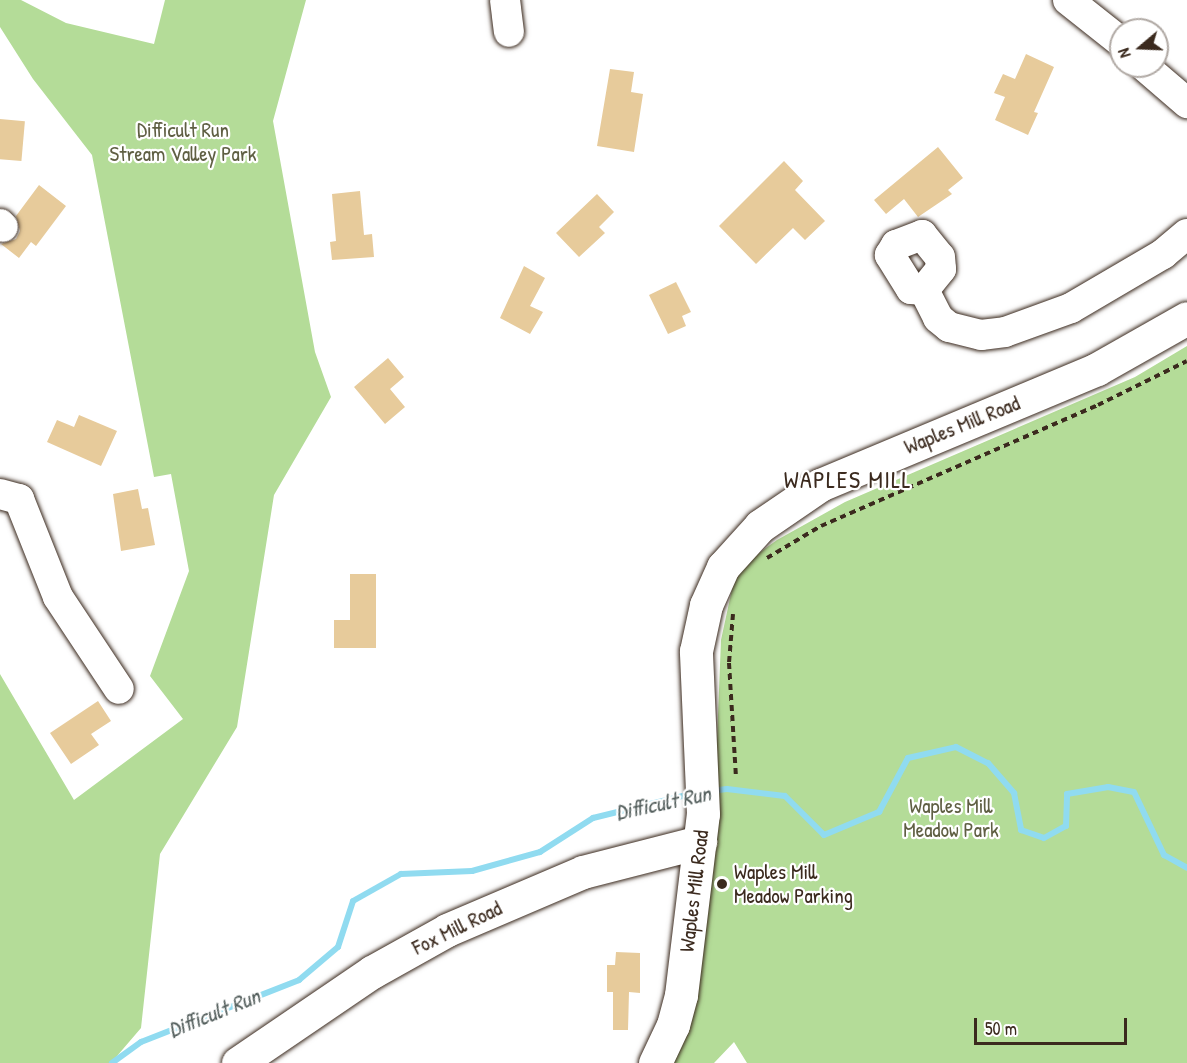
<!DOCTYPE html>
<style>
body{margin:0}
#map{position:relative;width:1187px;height:1063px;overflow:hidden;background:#fff;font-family:"Patrick Hand",sans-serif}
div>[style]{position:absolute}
.green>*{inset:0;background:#b4dc98}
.stream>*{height:6px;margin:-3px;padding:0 3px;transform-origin:3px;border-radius:3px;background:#90dbf0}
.building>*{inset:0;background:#e7cb9b;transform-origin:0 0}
.path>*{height:4px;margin-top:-2px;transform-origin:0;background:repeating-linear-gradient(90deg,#3b2a1e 0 6px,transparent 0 10.5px)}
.roads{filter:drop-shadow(0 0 2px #3b2a1e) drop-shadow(0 0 2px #3b2a1e)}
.minor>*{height:30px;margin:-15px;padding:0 15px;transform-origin:15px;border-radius:15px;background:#fff}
.major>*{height:33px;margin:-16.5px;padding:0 16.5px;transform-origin:16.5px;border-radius:16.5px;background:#fff}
.dots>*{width:16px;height:16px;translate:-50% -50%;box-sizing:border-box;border:3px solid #fff;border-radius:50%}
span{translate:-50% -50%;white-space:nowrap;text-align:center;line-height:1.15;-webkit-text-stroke:4.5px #fff;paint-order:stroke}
.park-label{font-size:21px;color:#5f5f43}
.street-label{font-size:21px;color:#3b2a1e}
.poi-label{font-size:21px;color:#3b2a1e}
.left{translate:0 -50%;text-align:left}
.water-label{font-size:22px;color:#545f5d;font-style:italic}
.quarter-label{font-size:24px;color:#3b2a1e;letter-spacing:1.5px}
.north{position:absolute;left:1109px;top:18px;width:60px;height:60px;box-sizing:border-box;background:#fff;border:2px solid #b1aaa5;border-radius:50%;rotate:251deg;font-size:16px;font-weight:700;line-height:24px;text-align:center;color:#3b2a1e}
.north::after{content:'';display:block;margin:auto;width:21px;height:27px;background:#3b2a1e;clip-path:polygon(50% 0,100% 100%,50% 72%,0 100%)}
.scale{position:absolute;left:974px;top:1018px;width:153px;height:27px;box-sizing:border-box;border:3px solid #3b2a1e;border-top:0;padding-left:8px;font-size:18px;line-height:21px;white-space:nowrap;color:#3b2a1e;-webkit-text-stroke:4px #fff;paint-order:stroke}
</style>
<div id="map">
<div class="green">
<i style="clip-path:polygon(0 0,21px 0,66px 23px,154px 44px,165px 0,306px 0,273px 121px,315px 352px,331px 397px,274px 495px,237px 727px,160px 854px,141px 1028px,111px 1063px,0 1063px,0 674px,74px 800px,183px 719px,150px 676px,189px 571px,171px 474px,154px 477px,92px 155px,33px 79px,0 27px)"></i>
<i style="clip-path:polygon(1187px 346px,1187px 1063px,747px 1063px,734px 1042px,714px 1063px,667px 1063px,682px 1039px,697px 998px,712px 866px,721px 640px,734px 580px,748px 561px,777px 540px,845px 502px,1135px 377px)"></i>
</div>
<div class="stream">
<i style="left:711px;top:791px;width:16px;rotate:-7deg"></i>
<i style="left:727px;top:789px;width:58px;rotate:6.9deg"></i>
<i style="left:785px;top:796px;width:55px;rotate:45deg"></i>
<i style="left:824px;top:835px;width:60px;rotate:-22.7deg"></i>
<i style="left:879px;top:812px;width:61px;rotate:-61.8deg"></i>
<i style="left:908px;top:758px;width:49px;rotate:-12.9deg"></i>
<i style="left:956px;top:747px;width:36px;rotate:27deg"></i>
<i style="left:988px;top:763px;width:40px;rotate:49deg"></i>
<i style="left:1014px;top:793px;width:38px;rotate:79deg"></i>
<i style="left:1021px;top:830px;width:24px;rotate:19deg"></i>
<i style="left:1044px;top:838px;width:25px;rotate:-29deg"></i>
<i style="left:1066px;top:826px;width:32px;rotate:-88deg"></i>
<i style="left:1067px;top:794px;width:42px;rotate:-9.7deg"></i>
<i style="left:1108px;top:787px;width:26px;rotate:11deg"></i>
<i style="left:1134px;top:792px;width:70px;rotate:64.5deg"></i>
<i style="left:1164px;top:855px;width:26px;rotate:29deg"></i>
<i style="left:112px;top:1063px;width:36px;rotate:-36deg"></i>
<i style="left:141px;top:1042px;width:170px;rotate:-21.4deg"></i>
<i style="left:299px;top:980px;width:51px;rotate:-40.2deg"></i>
<i style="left:338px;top:947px;width:48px;rotate:-71.9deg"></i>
<i style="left:353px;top:901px;width:55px;rotate:-29.4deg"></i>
<i style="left:401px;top:874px;width:71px;rotate:-2.4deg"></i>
<i style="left:472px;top:871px;width:71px;rotate:-15.6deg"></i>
<i style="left:540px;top:852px;width:63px;rotate:-32.7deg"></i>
<i style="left:593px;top:818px;width:101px;rotate:-13.8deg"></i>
</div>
<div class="building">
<i style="clip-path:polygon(1026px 54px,1054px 67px,1034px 112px,1038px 113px,1028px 135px,995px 120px,1005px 97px,994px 93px,1003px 74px,1015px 79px)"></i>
<i style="clip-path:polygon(610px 69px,634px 72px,631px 92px,643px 94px,634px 152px,597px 146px)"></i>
<i style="left:0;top:119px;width:25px;height:40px;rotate:5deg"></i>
<i style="clip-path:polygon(938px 147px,963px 178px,948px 190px,952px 194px,918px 217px,904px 199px,886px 214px,874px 200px)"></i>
<i style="clip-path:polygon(784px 161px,803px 181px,795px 190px,825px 221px,805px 240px,793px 228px,756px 264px,719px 226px)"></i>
<i style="clip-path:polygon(39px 185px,66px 206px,36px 246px,31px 242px,19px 258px,1px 244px,16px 239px,20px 231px,16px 216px)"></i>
<i style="clip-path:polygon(360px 191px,364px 235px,372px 234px,374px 257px,332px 260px,330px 242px,336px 241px,332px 194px)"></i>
<i style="clip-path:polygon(597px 194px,614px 212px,599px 227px,605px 233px,579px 257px,556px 233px)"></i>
<i style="clip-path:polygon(524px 266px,545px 278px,530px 306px,543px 312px,530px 334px,500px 318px)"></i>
<i style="clip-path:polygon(676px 282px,691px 312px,682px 316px,686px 326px,668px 334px,649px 295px)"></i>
<i style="clip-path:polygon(388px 358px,404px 377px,390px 389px,405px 407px,385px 424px,354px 387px)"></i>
<i style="clip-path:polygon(79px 415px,117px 431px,101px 466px,47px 442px,57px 420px,74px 427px)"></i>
<i style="clip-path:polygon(138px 489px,142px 509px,148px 508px,155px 545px,121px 551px,113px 494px)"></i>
<i style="clip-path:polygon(350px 574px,376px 574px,376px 648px,334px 648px,334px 620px,350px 620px)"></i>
<i style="clip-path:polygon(98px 701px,111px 721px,91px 734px,99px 745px,71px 764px,50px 733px)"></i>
<i style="clip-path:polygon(616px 952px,640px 953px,640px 993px,629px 992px,628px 1030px,613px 1030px,613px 992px,607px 992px,607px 965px,615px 965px)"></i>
</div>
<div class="path">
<i style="left:767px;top:558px;width:63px;rotate:-30.7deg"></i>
<i style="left:821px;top:526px;width:302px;rotate:-23.6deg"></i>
<i style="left:1098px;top:405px;width:99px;rotate:-26.3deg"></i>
<i style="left:733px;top:614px;width:49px;rotate:94.7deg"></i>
<i style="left:729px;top:663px;width:113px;rotate:86.5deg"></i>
</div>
<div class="roads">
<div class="minor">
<i style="left:505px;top:0;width:32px;rotate:83deg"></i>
<i style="left:1068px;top:0;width:68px;rotate:38.4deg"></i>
<i style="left:1144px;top:66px;width:57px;rotate:40.7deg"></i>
<i style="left:0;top:224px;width:4px;rotate:45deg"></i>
<i style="left:922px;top:235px;width:28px;rotate:51deg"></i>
<i style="left:940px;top:257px;width:12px;rotate:85deg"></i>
<i style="left:941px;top:269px;width:27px;rotate:129deg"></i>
<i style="left:924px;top:290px;width:13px;rotate:-176deg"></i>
<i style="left:911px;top:289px;width:40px;rotate:-122deg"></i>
<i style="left:890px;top:255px;width:12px;rotate:-59deg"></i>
<i style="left:896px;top:245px;width:28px;rotate:-21deg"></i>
<i style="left:924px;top:290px;width:31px;rotate:63deg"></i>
<i style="left:938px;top:318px;width:14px;rotate:39deg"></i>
<i style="left:949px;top:327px;width:33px;rotate:14deg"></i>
<i style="left:981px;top:335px;width:24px;rotate:-7deg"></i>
<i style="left:1005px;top:332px;width:70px;rotate:-20deg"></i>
<i style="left:1071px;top:308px;width:107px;rotate:-30.4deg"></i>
<i style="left:1163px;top:254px;width:31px;rotate:-40deg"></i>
<i style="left:0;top:494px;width:20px;rotate:15deg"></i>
<i style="left:19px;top:499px;width:105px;rotate:68.3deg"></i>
<i style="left:58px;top:597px;width:110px;rotate:56.5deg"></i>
</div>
<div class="major">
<i style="left:238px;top:1063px;width:162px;rotate:-34.2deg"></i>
<i style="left:372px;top:972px;width:86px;rotate:-29.2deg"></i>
<i style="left:447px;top:930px;width:148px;rotate:-23.1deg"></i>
<i style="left:583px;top:872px;width:121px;rotate:-14.4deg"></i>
<i style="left:655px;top:1063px;width:42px;rotate:-64.7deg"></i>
<i style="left:673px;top:1025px;width:31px;rotate:-75deg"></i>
<i style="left:681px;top:995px;width:182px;rotate:-83.1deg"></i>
<i style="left:703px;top:814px;width:163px;rotate:-92.5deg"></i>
<i style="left:696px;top:651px;width:47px;rotate:-77.7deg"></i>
<i style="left:706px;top:605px;width:42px;rotate:-65.9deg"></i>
<i style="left:723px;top:567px;width:55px;rotate:-47.9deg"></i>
<i style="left:760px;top:526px;width:73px;rotate:-34.3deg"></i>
<i style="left:820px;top:485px;width:300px;rotate:-22.7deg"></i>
<i style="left:1097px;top:369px;width:103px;rotate:-29.5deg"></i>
</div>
</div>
<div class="dots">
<i style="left:722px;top:884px;background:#3b2a1e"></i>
</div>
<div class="park-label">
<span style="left:183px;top:142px">Difficult Run<br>Stream Valley Park</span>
<span style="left:951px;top:818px">Waples Mill<br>Meadow Park</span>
</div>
<div class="street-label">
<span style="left:962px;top:425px;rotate:-22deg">Waples Mill Road</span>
<span style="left:694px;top:891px;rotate:-83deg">Waples Mill Road</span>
<span style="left:457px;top:928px;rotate:-26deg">Fox Mill Road</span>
</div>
<div class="poi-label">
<span class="left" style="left:734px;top:884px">Waples Mill<br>Meadow Parking</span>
</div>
<div class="water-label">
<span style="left:663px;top:803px;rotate:-12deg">Difficult Run</span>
<span style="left:214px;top:1013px;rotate:-22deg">Difficult Run</span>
</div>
<div class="quarter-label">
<span style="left:848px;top:480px">WAPLES MILL</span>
</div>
<div class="north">N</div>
<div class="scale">50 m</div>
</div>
